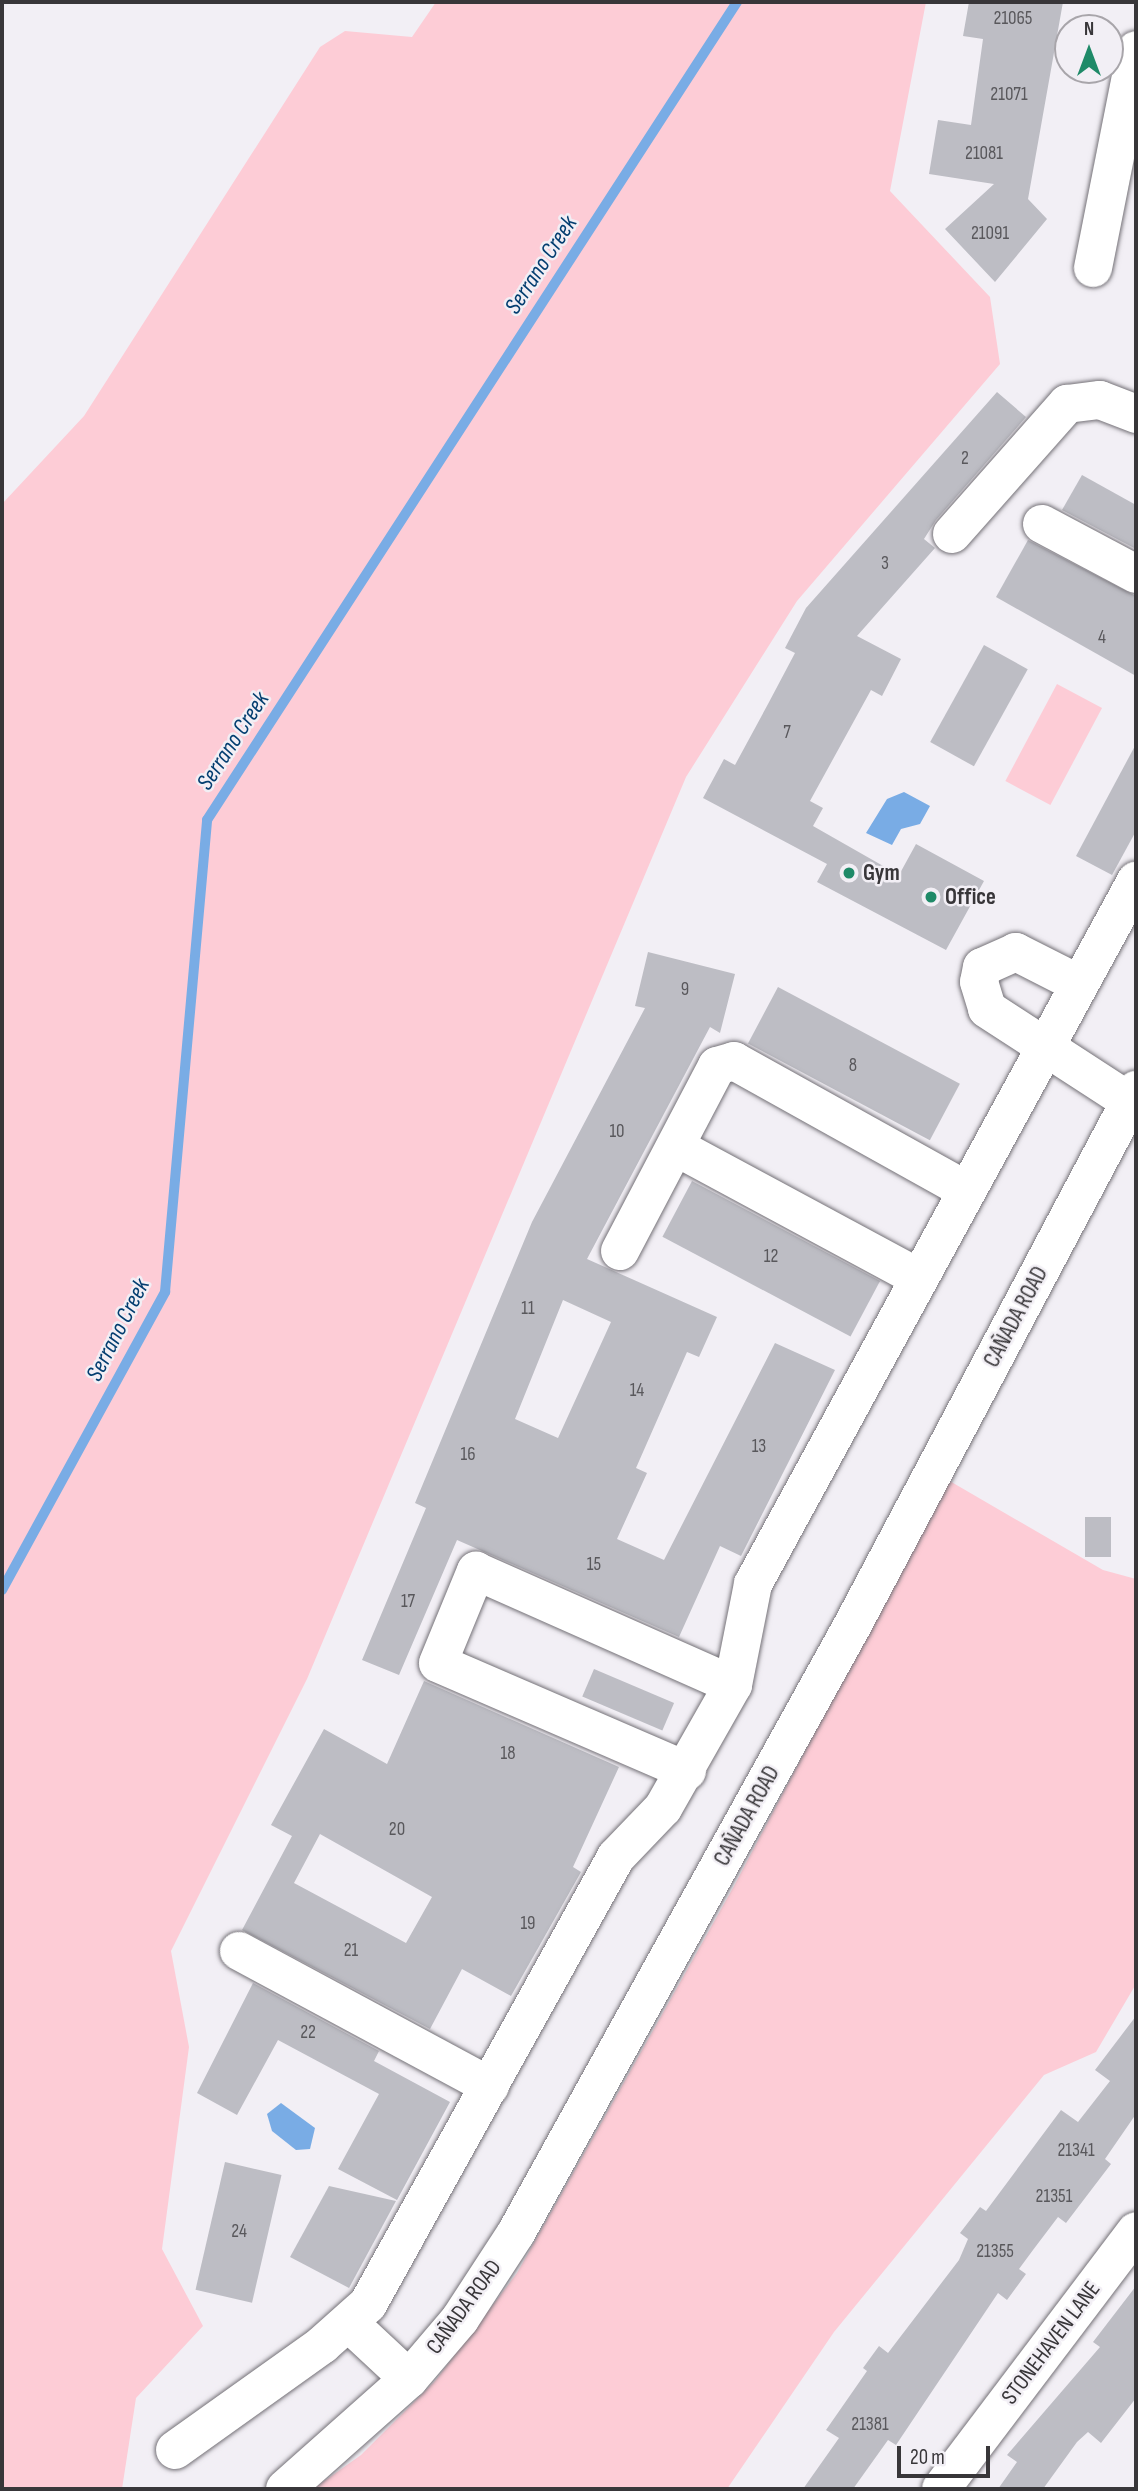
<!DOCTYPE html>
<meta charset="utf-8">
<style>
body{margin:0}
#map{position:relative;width:1138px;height:2491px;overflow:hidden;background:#f2eff5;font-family:"Sofia Sans Condensed",sans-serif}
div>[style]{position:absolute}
.green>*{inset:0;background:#fdccd6;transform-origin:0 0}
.water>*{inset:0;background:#79ace5}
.stream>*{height:10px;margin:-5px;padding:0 5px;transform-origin:5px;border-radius:5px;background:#79ace5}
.building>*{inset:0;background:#bdbdc4;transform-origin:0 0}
.roads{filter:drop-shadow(0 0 2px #747177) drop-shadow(0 0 2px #747177)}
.minor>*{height:38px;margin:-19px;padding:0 19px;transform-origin:19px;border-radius:19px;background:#fff}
.dots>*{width:19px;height:19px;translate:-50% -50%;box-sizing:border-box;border:4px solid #f2eff5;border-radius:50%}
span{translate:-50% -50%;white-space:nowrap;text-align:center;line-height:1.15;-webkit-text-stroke:5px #f2eff5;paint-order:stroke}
.number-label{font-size:19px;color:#59585c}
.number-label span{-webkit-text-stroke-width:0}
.poi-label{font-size:23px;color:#383639;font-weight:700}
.left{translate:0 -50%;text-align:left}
.street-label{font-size:23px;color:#383639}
.water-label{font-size:24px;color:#043e70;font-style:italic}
.frame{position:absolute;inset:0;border:4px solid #383639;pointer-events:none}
.north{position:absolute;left:1054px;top:14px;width:70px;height:70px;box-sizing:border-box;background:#f2eff5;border:2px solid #a8a5aa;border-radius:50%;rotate:0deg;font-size:19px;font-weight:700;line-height:28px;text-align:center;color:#383639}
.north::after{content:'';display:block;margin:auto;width:24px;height:32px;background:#1f8a68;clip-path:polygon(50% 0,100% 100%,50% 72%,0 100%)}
.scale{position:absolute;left:897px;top:2446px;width:93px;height:32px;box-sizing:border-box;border:4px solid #383639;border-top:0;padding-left:9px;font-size:21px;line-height:24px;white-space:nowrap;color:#383639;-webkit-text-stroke:5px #f2eff5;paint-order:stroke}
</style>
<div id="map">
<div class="green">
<i style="clip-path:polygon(436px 2px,926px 2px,890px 191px,990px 297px,1000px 364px,797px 601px,686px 777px,307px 1679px,171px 1951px,189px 2047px,162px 2249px,203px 2326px,136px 2398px,122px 2489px,2px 2489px,2px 504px,84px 416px,320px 47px,345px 31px,412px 37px)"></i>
<i style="left:1057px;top:684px;width:51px;height:110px;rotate:28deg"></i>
<i style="clip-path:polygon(948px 1480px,1103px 1570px,1136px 1579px,1136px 1984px,1096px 2052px,1044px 2075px,834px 2332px,727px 2489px,313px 2489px,361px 2455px,435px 2381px,517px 2273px,734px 1886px)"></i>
</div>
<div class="water">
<i style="clip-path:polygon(904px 792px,930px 806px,920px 824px,901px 829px,892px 845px,866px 833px,887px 799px)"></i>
<i style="clip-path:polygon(281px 2103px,315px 2128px,310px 2149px,296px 2150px,272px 2131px,267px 2114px)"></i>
</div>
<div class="stream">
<i style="left:2px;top:1590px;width:340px;rotate:-61.3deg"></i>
<i style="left:165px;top:1292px;width:474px;rotate:-84.9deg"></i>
<i style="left:207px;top:820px;width:975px;rotate:-57.06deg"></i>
</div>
<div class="building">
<i style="clip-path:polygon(969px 2px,1063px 2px,1028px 199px,1047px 219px,995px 282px,945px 229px,994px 184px,929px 174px,938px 120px,971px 125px,983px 39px,963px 36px)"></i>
<i style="clip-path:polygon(997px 392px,1026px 417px,936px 520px,924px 539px,935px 548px,857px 636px,901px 659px,882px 696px,871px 690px,810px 801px,823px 808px,813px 826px,899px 875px,916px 844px,984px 881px,946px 950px,817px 882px,827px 864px,703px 798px,724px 759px,735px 765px,768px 704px,795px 653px,785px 648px,806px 608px)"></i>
<i style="clip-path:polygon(1082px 475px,1136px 505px,1136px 549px,1062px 510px)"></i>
<i style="clip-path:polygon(1028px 540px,1136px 596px,1136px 676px,996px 597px)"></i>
<i style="left:984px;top:645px;width:50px;height:111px;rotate:29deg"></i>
<i style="clip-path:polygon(1136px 744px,1136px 831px,1112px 875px,1076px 856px)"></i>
<i style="clip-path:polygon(evenodd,648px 952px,735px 974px,720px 1033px,710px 1027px,587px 1259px,717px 1317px,699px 1357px,687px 1352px,636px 1468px,647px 1473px,617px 1539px,664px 1560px,775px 1343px,835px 1370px,741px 1556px,720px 1546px,679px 1637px,457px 1540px,399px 1675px,362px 1660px,426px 1508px,415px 1503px,532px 1222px,645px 1008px,635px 1006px,648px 952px,563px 1300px,611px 1322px,558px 1438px,515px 1419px,563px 1300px)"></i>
<i style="left:778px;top:987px;width:206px;height:64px;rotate:28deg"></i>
<i style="left:692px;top:1181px;width:213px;height:63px;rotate:28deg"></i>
<i style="left:1085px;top:1517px;width:26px;height:40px"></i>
<i style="left:594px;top:1669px;width:87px;height:30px;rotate:23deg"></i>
<i style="clip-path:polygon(evenodd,424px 1681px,619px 1767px,573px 1867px,581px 1872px,511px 1996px,462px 1969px,430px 2029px,242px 1930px,292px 1836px,271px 1825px,324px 1729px,387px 1764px,424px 1681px,320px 1834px,432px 1897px,406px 1943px,294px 1883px,320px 1834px)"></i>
<i style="clip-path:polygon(253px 1983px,379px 2051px,374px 2061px,450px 2102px,397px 2200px,338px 2169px,379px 2094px,278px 2040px,237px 2115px,197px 2093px)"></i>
<i style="clip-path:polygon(1136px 2016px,1136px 2114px,1105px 2159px,1111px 2164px,1066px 2223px,1058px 2217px,1033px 2250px,1019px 2269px,1026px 2274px,1007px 2300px,998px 2293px,896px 2445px,888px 2440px,853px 2489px,803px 2489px,839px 2438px,826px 2430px,867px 2371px,863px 2368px,879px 2346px,888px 2353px,959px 2260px,968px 2239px,960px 2233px,980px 2207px,986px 2211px,1061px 2110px,1078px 2122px,1110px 2081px,1095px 2070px)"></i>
<i style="left:225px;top:2162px;width:58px;height:131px;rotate:13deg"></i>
<i style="clip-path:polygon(329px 2186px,396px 2201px,349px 2288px,290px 2257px)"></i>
<i style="clip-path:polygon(1136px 2286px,1136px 2398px,1101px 2443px,1088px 2432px,1077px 2442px,1043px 2489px,998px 2489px,1017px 2462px,1007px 2455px,1100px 2347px,1093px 2342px)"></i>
</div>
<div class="roads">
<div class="minor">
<i style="left:1093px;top:268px;width:222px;rotate:-78.8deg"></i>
<i style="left:1042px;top:524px;width:106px;rotate:28deg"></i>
<i style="left:952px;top:534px;width:174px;rotate:-48.5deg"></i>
<i style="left:1067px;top:404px;width:33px;rotate:-7deg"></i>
<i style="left:1100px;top:400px;width:39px;rotate:21deg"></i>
<i style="left:1079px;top:984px;width:71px;rotate:-153.1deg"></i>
<i style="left:1016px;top:952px;width:37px;rotate:156deg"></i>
<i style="left:982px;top:967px;width:15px;rotate:101deg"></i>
<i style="left:979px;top:982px;width:28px;rotate:73deg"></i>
<i style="left:987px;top:1009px;width:171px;rotate:33deg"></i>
<i style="left:676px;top:1147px;width:274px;rotate:28.3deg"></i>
<i style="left:620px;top:1251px;width:209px;rotate:-62.3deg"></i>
<i style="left:717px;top:1066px;width:18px;rotate:-16deg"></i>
<i style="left:734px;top:1061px;width:265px;rotate:29.1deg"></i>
<i style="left:687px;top:1771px;width:271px;rotate:-156.6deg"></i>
<i style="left:438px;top:1663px;width:100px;rotate:-67.6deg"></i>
<i style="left:476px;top:1571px;width:281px;rotate:23.9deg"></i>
<i style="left:239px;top:1951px;width:285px;rotate:28.3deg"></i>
<i style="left:349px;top:2323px;width:82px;rotate:43deg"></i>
<i style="left:175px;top:2450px;width:181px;rotate:-35.5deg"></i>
<i style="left:322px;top:2345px;width:62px;rotate:-41.7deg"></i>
<i style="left:368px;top:2304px;width:511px;rotate:-60.98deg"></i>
<i style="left:616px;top:1857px;width:68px;rotate:-46.2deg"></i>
<i style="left:663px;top:1808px;width:142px;rotate:-60.4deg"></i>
<i style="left:733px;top:1685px;width:103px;rotate:-78.8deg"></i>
<i style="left:753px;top:1584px;width:801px;rotate:-61.42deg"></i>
<i style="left:285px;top:2489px;width:166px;rotate:-41.6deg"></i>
<i style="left:409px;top:2379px;width:79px;rotate:-49.6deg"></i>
<i style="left:460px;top:2319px;width:103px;rotate:-56.9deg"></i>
<i style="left:516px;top:2233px;width:692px;rotate:-61.03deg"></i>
<i style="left:851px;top:1628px;width:609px;rotate:-62.09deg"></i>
<i style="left:941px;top:2489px;width:323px;rotate:-52.9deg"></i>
</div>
</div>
<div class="dots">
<i style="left:849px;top:873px;background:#1f8a68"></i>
<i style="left:931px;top:897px;background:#1f8a68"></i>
</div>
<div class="number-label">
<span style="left:1013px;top:19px">21065</span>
<span style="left:1009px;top:95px">21071</span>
<span style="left:984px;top:154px">21081</span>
<span style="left:990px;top:234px">21091</span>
<span style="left:965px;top:459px">2</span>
<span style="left:885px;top:564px">3</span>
<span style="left:1102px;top:638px">4</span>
<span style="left:787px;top:733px">7</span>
<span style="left:685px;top:990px">9</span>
<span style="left:853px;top:1066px">8</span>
<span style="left:617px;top:1132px">10</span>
<span style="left:771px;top:1257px">12</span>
<span style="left:528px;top:1309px">11</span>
<span style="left:637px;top:1391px">14</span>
<span style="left:759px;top:1447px">13</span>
<span style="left:468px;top:1455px">16</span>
<span style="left:594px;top:1565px">15</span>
<span style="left:408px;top:1602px">17</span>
<span style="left:508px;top:1754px">18</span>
<span style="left:397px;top:1830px">20</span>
<span style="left:528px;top:1924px">19</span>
<span style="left:351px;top:1951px">21</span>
<span style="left:308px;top:2033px">22</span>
<span style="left:1076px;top:2151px">21341</span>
<span style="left:1054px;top:2197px">21351</span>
<span style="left:239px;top:2232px">24</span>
<span style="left:995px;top:2252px">21355</span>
<span style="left:870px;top:2425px">21381</span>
</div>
<div class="poi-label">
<span class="left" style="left:863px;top:873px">Gym</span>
<span class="left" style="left:945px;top:897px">Office</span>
</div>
<div class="street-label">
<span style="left:1016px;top:1317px;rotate:-62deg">CAÑADA ROAD</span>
<span style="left:747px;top:1816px;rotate:-61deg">CAÑADA ROAD</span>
<span style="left:464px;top:2307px;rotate:-54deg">CAÑADA ROAD</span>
<span style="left:1051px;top:2343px;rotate:-53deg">STONEHAVEN LANE</span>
</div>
<div class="water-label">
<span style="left:541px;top:265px;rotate:-57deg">Serrano Creek</span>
<span style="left:233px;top:741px;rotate:-57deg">Serrano Creek</span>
<span style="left:118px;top:1330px;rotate:-63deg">Serrano Creek</span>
</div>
<div class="frame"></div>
<div class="north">N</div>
<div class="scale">20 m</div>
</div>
